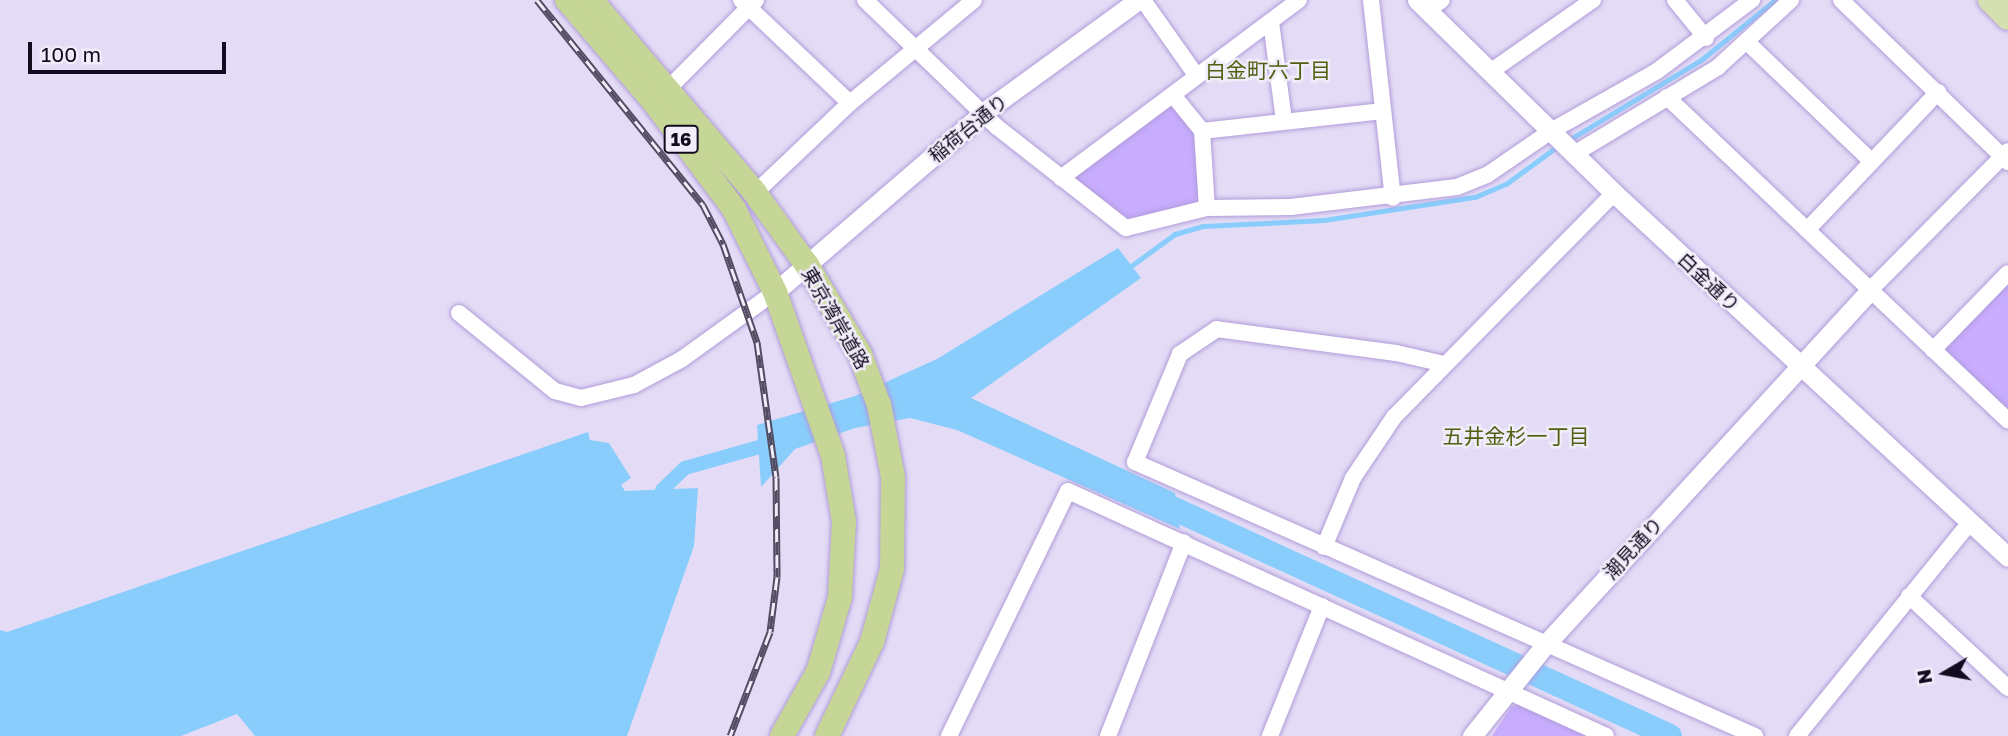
<!DOCTYPE html>
<meta charset="utf-8">
<style>
body{margin:0}
#map{position:relative;width:2008px;height:736px;overflow:hidden;background:#e4dcf6;font-family:"Golos Text","Noto Sans JP",sans-serif}
div>[style]{position:absolute}
.green>*{inset:0;background:#c8acfd}
.water>*{inset:0;background:#89cdfc}
.stream>*{height:4.5px;margin:-2.25px;padding:0 2.25px;transform-origin:2.25px;border-radius:2.25px;background:#89cdfc}
.canal>*{height:14px;margin:-7px;padding:0 7px;transform-origin:7px;border-radius:7px;background:#89cdfc}
.river>*{height:24px;margin:-12px;padding:0 12px;transform-origin:12px;border-radius:12px;background:#89cdfc}
.roads{filter:drop-shadow(0 0 2px #b19cd9) drop-shadow(0 0 2px #b19cd9)}
.minor>*{height:16px;margin:-8px;padding:0 8px;transform-origin:8px;border-radius:8px;background:#fff}
.tertiary>*{height:19px;margin:-9.5px;padding:0 9.5px;transform-origin:9.5px;border-radius:9.5px;background:#fff}
.primary>*{height:24px;margin:-12px;padding:0 12px;transform-origin:12px;border-radius:12px;background:#d4e0b0}
.trunk>*{height:24px;margin:-12px;padding:0 12px;transform-origin:12px;border-radius:12px;background:#c6d696}
.rail>*{height:7px;margin-top:-3.5px;transform-origin:0;background:repeating-linear-gradient(90deg,#f0ecf9 0 13px,#544c62 0 26px);box-sizing:border-box;border-block:2px solid #544c62}
span{translate:-50% -50%;white-space:nowrap;text-align:center;line-height:1.15;-webkit-text-stroke:5px #f0ecf9;paint-order:stroke}
.shield-label span{padding:2px 5px;background:#f0ecf9;border:2px solid;border-radius:5px;-webkit-text-stroke-width:0}
.shield-label{font-size:18px;color:#120a1f;font-weight:700}
.street-label{font-size:19px;color:#120a1f}
.neighbourhood-label{font-size:21px;color:#515f11}
.north{position:absolute;left:1910px;top:638px;width:70px;height:70px;-webkit-text-stroke:5px #f0ecf9;paint-order:stroke;rotate:260deg;font-size:19px;font-weight:700;line-height:28px;text-align:center;color:#120a1f}
.north::after{content:'';display:block;margin:auto;width:24px;height:32px;background:#120a1f;clip-path:polygon(50% 0,100% 100%,50% 72%,0 100%)}
.scale{position:absolute;left:28px;top:42px;width:198px;height:32px;box-sizing:border-box;border:4px solid #120a1f;border-top:0;padding-left:9px;font-size:21px;line-height:24px;white-space:nowrap;color:#120a1f;-webkit-text-stroke:5px #f0ecf9;paint-order:stroke}
</style>
<div id="map">
<div class="green">
<i style="clip-path:polygon(1173px 95px,1202px 131px,1207px 208px,1126px 228px,1061px 178px)"></i>
<i style="clip-path:polygon(2008px 273px,2008px 418px,1933px 350px)"></i>
<i style="clip-path:polygon(1521px 703px,1591px 736px,1492px 736px,1511px 707px)"></i>
</div>
<div class="water">
<i style="clip-path:polygon(1118px 248px,1141px 278px,971px 398px,1175px 493px,1180px 529px,957px 430px,910px 418px,855px 428px,795px 449px,761px 487px,757px 425px,855px 396px,937px 359px)"></i>
<i style="clip-path:polygon(588px 432px,590px 440px,609px 443px,631px 478px,621px 485px,625px 491px,698px 488px,694px 546px,627px 736px,255px 736px,237px 714px,181px 736px,0 736px,0 630px,7px 632px)"></i>
</div>
<div class="stream">
<i style="left:1569px;top:140px;width:154px;rotate:-31.2deg"></i>
<i style="left:1701px;top:60px;width:95px;rotate:-39deg"></i>
<i style="left:1127px;top:269px;width:59px;rotate:-36.1deg"></i>
<i style="left:1175px;top:234px;width:29px;rotate:-16deg"></i>
<i style="left:1203px;top:226px;width:121px;rotate:-2.8deg"></i>
<i style="left:1324px;top:220px;width:153px;rotate:-8.7deg"></i>
<i style="left:1475px;top:197px;width:34px;rotate:-23deg"></i>
<i style="left:1506px;top:184px;width:64px;rotate:-36.2deg"></i>
</div>
<div class="canal">
<i style="left:662px;top:490px;width:32px;rotate:-44deg"></i>
<i style="left:685px;top:468px;width:96px;rotate:-15.8deg"></i>
</div>
<div class="river">
<i style="left:1148px;top:497px;width:574px;rotate:24.6deg"></i>
</div>
<div class="roads">
<div class="minor">
<i style="left:741px;top:0;width:150px;rotate:43.4deg"></i>
<i style="left:865px;top:0;width:183px;rotate:43.9deg"></i>
<i style="left:997px;top:127px;width:164px;rotate:38.1deg"></i>
<i style="left:1126px;top:228px;width:83px;rotate:-13.9deg"></i>
<i style="left:1207px;top:208px;width:84px;rotate:-0.7deg"></i>
<i style="left:1291px;top:207px;width:167px;rotate:-6.9deg"></i>
<i style="left:1457px;top:187px;width:32px;rotate:-22deg"></i>
<i style="left:1487px;top:175px;width:78px;rotate:-34.5deg"></i>
<i style="left:1551px;top:131px;width:122px;rotate:-29.5deg"></i>
<i style="left:1657px;top:71px;width:119px;rotate:-36.8deg"></i>
<i style="left:1143px;top:0;width:92px;rotate:54.8deg"></i>
<i style="left:1371px;top:0;width:199px;rotate:83.7deg"></i>
<i style="left:1675px;top:0;width:49px;rotate:50.8deg"></i>
<i style="left:1841px;top:0;width:233px;rotate:44.1deg"></i>
<i style="left:1428px;top:10px;width:17px;rotate:-36deg"></i>
<i style="left:1271px;top:22px;width:100px;rotate:82.5deg"></i>
<i style="left:1747px;top:42px;width:172px;rotate:43.8deg"></i>
<i style="left:1490px;top:72px;width:126px;rotate:-35deg"></i>
<i style="left:1173px;top:95px;width:46px;rotate:51.1deg"></i>
<i style="left:1202px;top:131px;width:77px;rotate:86.3deg"></i>
<i style="left:661px;top:96px;width:135px;rotate:-45.3deg"></i>
<i style="left:1667px;top:97px;width:470px;rotate:43.5deg"></i>
<i style="left:1202px;top:131px;width:182px;rotate:-6.3deg"></i>
<i style="left:1574px;top:154px;width:168px;rotate:-31.1deg"></i>
<i style="left:1718px;top:67px;width:99px;rotate:-42.5deg"></i>
<i style="left:1061px;top:178px;width:297px;rotate:-36.8deg"></i>
<i style="left:755px;top:193px;width:131px;rotate:-43.5deg"></i>
<i style="left:850px;top:103px;width:161px;rotate:-39.7deg"></i>
<i style="left:1808px;top:229px;width:189px;rotate:-46.5deg"></i>
<i style="left:1869px;top:291px;width:197px;rotate:-45.2deg"></i>
<i style="left:459px;top:313px;width:124px;rotate:39.1deg"></i>
<i style="left:555px;top:391px;width:27px;rotate:15deg"></i>
<i style="left:581px;top:398px;width:55px;rotate:-13.8deg"></i>
<i style="left:634px;top:385px;width:55px;rotate:-28.4deg"></i>
<i style="left:682px;top:359px;width:115px;rotate:-35.8deg"></i>
<i style="left:1933px;top:350px;width:107px;rotate:-45.8deg"></i>
<i style="left:1444px;top:364px;width:49px;rotate:-167.1deg"></i>
<i style="left:1396px;top:353px;width:181px;rotate:-172.4deg"></i>
<i style="left:1217px;top:329px;width:45px;rotate:146deg"></i>
<i style="left:1180px;top:354px;width:117px;rotate:112.6deg"></i>
<i style="left:1135px;top:462px;width:678px;rotate:23.84deg"></i>
<i style="left:1324px;top:547px;width:75px;rotate:-67.2deg"></i>
<i style="left:1353px;top:478px;width:73px;rotate:-56.1deg"></i>
<i style="left:1394px;top:417px;width:314px;rotate:-45.5deg"></i>
<i style="left:1909px;top:596px;width:135px;rotate:42.9deg"></i>
<i style="left:949px;top:736px;width:272px;rotate:-64.1deg"></i>
<i style="left:1068px;top:491px;width:591px;rotate:24.48deg"></i>
<i style="left:1108px;top:736px;width:208px;rotate:-68.6deg"></i>
<i style="left:1270px;top:736px;width:140px;rotate:-68.2deg"></i>
<i style="left:1797px;top:736px;width:275px;rotate:-51deg"></i>
</div>
<div class="tertiary">
<i style="left:1417px;top:0;width:276px;rotate:44.4deg"></i>
<i style="left:1614px;top:193px;width:536px;rotate:42.73deg"></i>
<i style="left:775px;top:292px;width:276px;rotate:-40.7deg"></i>
<i style="left:984px;top:112px;width:190px;rotate:-36deg"></i>
<i style="left:1472px;top:736px;width:115px;rotate:-51.3deg"></i>
<i style="left:1544px;top:646px;width:481px;rotate:-47.5deg"></i>
</div>
<div class="primary">
<i style="left:1990px;top:0;width:25px;rotate:45deg"></i>
</div>
<div class="trunk">
<i style="left:567px;top:0;width:134px;rotate:49.5deg"></i>
<i style="left:654px;top:102px;width:134px;rotate:53.2deg"></i>
<i style="left:734px;top:209px;width:93px;rotate:63.7deg"></i>
<i style="left:775px;top:292px;width:174px;rotate:70.5deg"></i>
<i style="left:833px;top:456px;width:67px;rotate:80.5deg"></i>
<i style="left:844px;top:522px;width:75px;rotate:93.1deg"></i>
<i style="left:840px;top:597px;width:78px;rotate:106.3deg"></i>
<i style="left:818px;top:672px;width:73px;rotate:119.4deg"></i>
<i style="left:591px;top:0;width:253px;rotate:49.6deg"></i>
<i style="left:755px;top:193px;width:89px;rotate:54.2deg"></i>
<i style="left:807px;top:265px;width:104px;rotate:59.2deg"></i>
<i style="left:860px;top:354px;width:54px;rotate:69.6deg"></i>
<i style="left:879px;top:405px;width:73px;rotate:79deg"></i>
<i style="left:893px;top:477px;width:92px;rotate:90.6deg"></i>
<i style="left:892px;top:569px;width:76px;rotate:105.3deg"></i>
<i style="left:872px;top:642px;width:104px;rotate:115.6deg"></i>
</div>
</div>
<div class="rail">
<i style="left:537px;top:0;width:264px;rotate:51deg"></i>
<i style="left:703px;top:205px;width:44px;rotate:62.9deg"></i>
<i style="left:723px;top:244px;width:104px;rotate:70.9deg"></i>
<i style="left:757px;top:342px;width:136px;rotate:82deg"></i>
<i style="left:776px;top:477px;width:100px;rotate:89.4deg"></i>
<i style="left:777px;top:577px;width:55px;rotate:97.3deg"></i>
<i style="left:770px;top:632px;width:111px;rotate:111deg"></i>
</div>
<div class="shield-label">
<span style="left:681px;top:139px">16</span>
</div>
<div class="street-label">
<span style="left:968px;top:128px;rotate:-39deg">稲荷台通り</span>
<span style="left:1709px;top:282px;rotate:43deg">白金通り</span>
<span style="left:836px;top:318px;rotate:60deg">東京湾岸道路</span>
<span style="left:1633px;top:548px;rotate:-47deg">潮見通り</span>
</div>
<div class="neighbourhood-label">
<span style="left:1268px;top:70px">白金町六丁目</span>
<span style="left:1516px;top:436px">五井金杉一丁目</span>
</div>
<div class="north">N</div>
<div class="scale">100 m</div>
</div>
